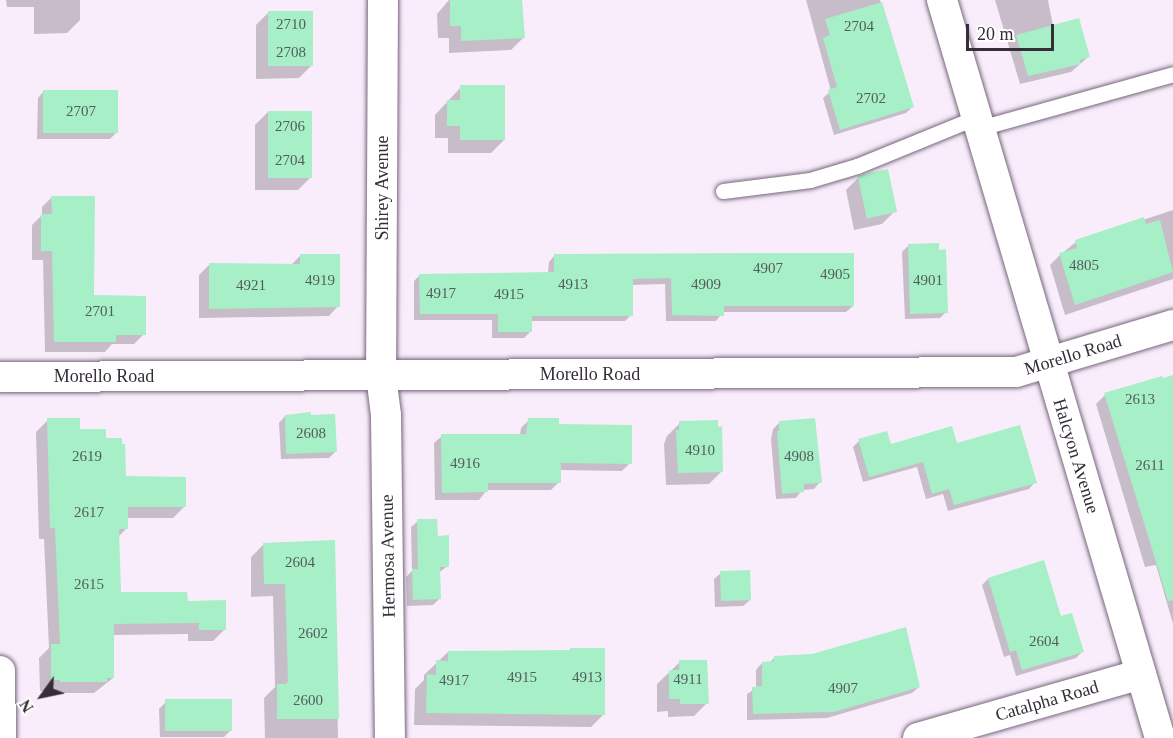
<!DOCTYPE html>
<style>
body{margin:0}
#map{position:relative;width:1173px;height:738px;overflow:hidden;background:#f9edfc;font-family:"Times New Roman",serif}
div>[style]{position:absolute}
.shadow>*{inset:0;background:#0003}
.building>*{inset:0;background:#a7efc6;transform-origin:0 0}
.roads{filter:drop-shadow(0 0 2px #78667c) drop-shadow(0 0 2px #78667c)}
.lane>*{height:15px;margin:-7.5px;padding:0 7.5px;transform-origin:7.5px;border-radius:7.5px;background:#fff}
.street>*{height:30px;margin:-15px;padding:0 15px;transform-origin:15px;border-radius:15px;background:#fff}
span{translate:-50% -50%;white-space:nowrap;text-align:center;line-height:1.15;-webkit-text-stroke:4.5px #fff;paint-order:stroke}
.number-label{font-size:15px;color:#525e5b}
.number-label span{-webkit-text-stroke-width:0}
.street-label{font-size:18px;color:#352d37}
.north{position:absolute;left:12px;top:666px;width:60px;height:60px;-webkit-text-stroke:4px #fff;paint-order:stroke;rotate:237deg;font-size:16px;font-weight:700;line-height:24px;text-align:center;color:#352d37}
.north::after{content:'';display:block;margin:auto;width:21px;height:27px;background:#352d37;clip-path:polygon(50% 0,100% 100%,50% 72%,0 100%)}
.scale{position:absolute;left:966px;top:24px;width:88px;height:27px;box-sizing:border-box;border:3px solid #352d37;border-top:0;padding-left:8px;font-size:18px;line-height:21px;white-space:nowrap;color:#352d37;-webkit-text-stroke:4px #fff;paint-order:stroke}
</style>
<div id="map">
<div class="shadow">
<i style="clip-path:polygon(6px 0,80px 0,80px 20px,67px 33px,34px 34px,34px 7px,7px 7px)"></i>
<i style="clip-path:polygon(449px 0,521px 0,524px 37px,511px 50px,449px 53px,449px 38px,438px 38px,437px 14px)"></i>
<i style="clip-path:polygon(806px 0,880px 0,912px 107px,906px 113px,834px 135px,823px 98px,831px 91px)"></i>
<i style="clip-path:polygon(995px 0,1048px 0,1053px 26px,1088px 57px,1071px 72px,1020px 84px)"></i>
<i style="clip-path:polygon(269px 12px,312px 65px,299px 78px,256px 79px,256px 25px)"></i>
<i style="clip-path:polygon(461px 87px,504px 140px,491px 153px,448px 153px,448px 138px,435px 138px,435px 115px)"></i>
<i style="clip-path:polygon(44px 91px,116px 133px,110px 139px,37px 139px,38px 98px)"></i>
<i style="clip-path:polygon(268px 112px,311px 177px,298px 190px,255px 190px,255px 125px)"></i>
<i style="clip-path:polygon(859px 177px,895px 211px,882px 224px,854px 230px,846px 190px)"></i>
<i style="clip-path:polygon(52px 197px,93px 297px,144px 334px,134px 344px,112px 344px,105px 352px,45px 352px,43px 260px,32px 260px,32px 225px,42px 215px,42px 207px)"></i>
<i style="clip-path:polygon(1173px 210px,1173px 279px,1065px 315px,1050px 265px,1060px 255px,1076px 242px)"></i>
<i style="clip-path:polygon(909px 245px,946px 312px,940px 318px,905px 319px,902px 252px)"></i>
<i style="clip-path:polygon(555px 255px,853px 306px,846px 312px,723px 312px,716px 321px,666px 321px,665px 284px,632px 285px,631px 315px,625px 321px,530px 321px,530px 332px,524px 338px,492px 338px,492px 320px,414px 320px,414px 281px,420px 275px,548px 273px,549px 262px)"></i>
<i style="clip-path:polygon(300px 256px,338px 306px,329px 316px,199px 318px,199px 275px,209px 265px,291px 265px)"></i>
<i style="clip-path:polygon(1173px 377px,1173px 624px,1156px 565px,1145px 567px,1096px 404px,1105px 395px)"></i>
<i style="clip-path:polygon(285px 416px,335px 452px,329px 458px,281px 459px,279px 423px)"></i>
<i style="clip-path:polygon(48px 420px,105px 439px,124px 478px,185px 506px,173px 518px,127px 518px,127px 528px,117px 538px,120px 594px,186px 603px,225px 629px,213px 641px,188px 641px,188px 634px,113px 635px,113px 678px,94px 693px,49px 693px,49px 691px,40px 691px,39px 658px,49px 648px,44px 539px,39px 539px,36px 432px)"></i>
<i style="clip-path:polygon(529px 420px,557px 426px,630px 463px,622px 471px,559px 470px,559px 482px,551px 490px,487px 490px,479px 500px,435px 500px,434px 443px,442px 436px,520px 435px,521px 428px)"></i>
<i style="clip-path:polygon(780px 422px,820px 482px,814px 489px,802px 490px,796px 498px,776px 499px,771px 439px,773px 429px)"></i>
<i style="clip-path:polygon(680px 423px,722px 471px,709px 484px,666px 485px,664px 444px,667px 436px)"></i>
<i style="clip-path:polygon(859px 441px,890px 446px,956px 445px,1035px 482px,1029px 489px,948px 511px,943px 494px,926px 499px,917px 467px,863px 482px,853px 447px)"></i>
<i style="clip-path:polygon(418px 521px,437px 537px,448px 566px,438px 573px,440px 598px,433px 605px,407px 606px,406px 577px,412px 571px,411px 527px)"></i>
<i style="clip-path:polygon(334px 542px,338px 738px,265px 738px,264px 698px,275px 687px,273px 596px,251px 597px,251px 557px,264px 544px)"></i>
<i style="clip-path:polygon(721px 573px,750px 600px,743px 606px,715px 607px,714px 579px)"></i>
<i style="clip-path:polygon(988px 579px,1060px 618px,1082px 652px,1076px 658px,1016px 676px,1010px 655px,1004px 657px,982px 585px)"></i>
<i style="clip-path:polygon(905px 629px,919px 687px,912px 693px,827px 718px,747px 720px,747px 694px,756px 688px,756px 670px,762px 663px,769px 663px,775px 657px,812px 656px)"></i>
<i style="clip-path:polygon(448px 652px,604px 714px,591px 727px,414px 725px,415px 689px,424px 680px,424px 675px)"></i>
<i style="clip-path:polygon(680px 662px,707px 703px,694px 716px,668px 717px,668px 711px,657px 712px,657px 684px)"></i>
<i style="clip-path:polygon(166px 702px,230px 731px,224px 737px,160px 737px,159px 709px)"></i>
</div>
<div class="building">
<i style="clip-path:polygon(450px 0,522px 0,525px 38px,461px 41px,461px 26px,450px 26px)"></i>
<i style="clip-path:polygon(882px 2px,914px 107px,840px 130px,828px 90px,837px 87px,823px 38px,830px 35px,825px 19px)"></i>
<i style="left:268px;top:11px;width:45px;height:55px"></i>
<i style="clip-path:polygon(1079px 18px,1090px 57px,1080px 60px,1081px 64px,1028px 76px,1016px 35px)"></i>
<i style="clip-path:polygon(460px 85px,505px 85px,505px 140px,460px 140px,460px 126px,447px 126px,447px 100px,460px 100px)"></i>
<i style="left:43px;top:90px;width:75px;height:43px"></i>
<i style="left:268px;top:111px;width:44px;height:67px"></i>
<i style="left:888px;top:169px;width:44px;height:31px;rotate:78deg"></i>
<i style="clip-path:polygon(51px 196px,95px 196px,94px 295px,146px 296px,146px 335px,116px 335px,116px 342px,54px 342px,52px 251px,41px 251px,41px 214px,52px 214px)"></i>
<i style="clip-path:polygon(1144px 217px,1146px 224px,1160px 220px,1173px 272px,1075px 305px,1059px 253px,1077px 248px,1075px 240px)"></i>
<i style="clip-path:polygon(939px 243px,939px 250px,946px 249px,948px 313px,910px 314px,908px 244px)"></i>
<i style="clip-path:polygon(770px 253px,854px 253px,854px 306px,724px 306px,724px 316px,672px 315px,671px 278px,633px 279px,633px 316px,532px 316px,532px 332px,498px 332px,498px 314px,420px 314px,419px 274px,554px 272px,554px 254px)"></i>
<i style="clip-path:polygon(300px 254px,340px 254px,340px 307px,209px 309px,209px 263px,300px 264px)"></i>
<i style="clip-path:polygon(1173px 375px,1173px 600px,1168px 601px,1104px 393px,1162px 376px,1163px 378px)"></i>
<i style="clip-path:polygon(311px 412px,311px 415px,335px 414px,337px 452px,286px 454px,285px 415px)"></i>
<i style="clip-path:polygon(47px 418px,80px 418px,80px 429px,106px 429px,106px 438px,122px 438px,122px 444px,125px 444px,126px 476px,186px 477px,186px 507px,128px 507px,128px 529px,119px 529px,121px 592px,187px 592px,188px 601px,226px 600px,226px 630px,199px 630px,199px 623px,114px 624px,114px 678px,107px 678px,107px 682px,60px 682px,60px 680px,51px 680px,51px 644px,60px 644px,55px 528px,50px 528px)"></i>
<i style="clip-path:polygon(528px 418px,559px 418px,559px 424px,632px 425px,632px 464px,561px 463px,561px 483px,488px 483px,488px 492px,442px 493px,441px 434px,526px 434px)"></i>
<i style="clip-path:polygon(815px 418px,822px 483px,804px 484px,804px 492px,782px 494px,777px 431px,779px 431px,779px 421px)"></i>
<i style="clip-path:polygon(718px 420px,718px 427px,722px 426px,723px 472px,678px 473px,676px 430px,679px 430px,679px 421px)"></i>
<i style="clip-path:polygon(1020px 425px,1037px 483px,954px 505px,949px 489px,932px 494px,923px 462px,869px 477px,858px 439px,887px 431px,891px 444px,952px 426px,957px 443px)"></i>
<i style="clip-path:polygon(417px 519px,437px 519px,438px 536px,449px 535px,449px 567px,440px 567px,441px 599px,413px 600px,412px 569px,418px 569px)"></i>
<i style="clip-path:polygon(335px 540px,339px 719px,277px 719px,277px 684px,286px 684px,288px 681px,285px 584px,264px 584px,263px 543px)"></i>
<i style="clip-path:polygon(1044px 560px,1061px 616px,1072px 613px,1084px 652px,1022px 670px,1016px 650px,1010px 652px,988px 578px)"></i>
<i style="left:750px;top:570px;width:30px;height:30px;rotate:88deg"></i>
<i style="clip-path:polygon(906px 627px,920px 687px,834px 712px,753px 714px,752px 687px,762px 686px,762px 662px,774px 661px,774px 656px,812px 654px)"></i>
<i style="clip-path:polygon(570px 648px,605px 648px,605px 715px,426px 713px,427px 674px,436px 675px,436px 660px,448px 661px,448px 651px,570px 650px)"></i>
<i style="clip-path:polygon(679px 660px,707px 660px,709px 704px,680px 704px,680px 699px,669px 699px,669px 670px,679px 670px)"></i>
<i style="left:232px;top:699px;width:32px;height:67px;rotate:90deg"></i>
</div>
<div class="roads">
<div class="lane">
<i style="left:980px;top:128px;width:200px;rotate:-15.6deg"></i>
<i style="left:723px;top:191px;width:88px;rotate:-7.2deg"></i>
<i style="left:810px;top:180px;width:49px;rotate:-16.6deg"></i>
<i style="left:857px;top:166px;width:130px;rotate:-22.2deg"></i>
</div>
<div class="street">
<i style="left:383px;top:0;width:375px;rotate:90.3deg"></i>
<i style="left:381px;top:375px;width:40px;rotate:82.9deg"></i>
<i style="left:386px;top:415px;width:323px;rotate:89.3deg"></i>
<i style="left:942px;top:0;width:770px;rotate:73.54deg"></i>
<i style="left:0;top:377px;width:1016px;rotate:-0.28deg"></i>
<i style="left:1016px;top:372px;width:164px;rotate:-16.7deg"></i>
<i style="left:0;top:671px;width:67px;rotate:89.1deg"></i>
<i style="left:918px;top:738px;width:232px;rotate:-16deg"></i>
</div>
</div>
<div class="number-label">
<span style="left:291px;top:25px">2710</span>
<span style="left:859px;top:27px">2704</span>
<span style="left:291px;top:53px">2708</span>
<span style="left:871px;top:99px">2702</span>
<span style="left:81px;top:112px">2707</span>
<span style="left:290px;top:127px">2706</span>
<span style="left:290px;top:161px">2704</span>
<span style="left:1084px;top:266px">4805</span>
<span style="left:768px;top:269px">4907</span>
<span style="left:835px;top:275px">4905</span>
<span style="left:320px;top:281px">4919</span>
<span style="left:928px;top:281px">4901</span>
<span style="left:573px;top:285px">4913</span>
<span style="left:706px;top:285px">4909</span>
<span style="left:251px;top:286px">4921</span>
<span style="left:441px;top:294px">4917</span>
<span style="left:509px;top:295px">4915</span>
<span style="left:100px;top:312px">2701</span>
<span style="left:1140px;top:400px">2613</span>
<span style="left:311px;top:434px">2608</span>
<span style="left:700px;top:451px">4910</span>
<span style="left:87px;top:457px">2619</span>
<span style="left:799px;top:457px">4908</span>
<span style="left:465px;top:464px">4916</span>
<span style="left:1150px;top:466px">2611</span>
<span style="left:89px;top:513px">2617</span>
<span style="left:300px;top:563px">2604</span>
<span style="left:89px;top:585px">2615</span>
<span style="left:313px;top:634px">2602</span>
<span style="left:1044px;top:642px">2604</span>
<span style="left:522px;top:678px">4915</span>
<span style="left:587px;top:678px">4913</span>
<span style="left:688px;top:680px">4911</span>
<span style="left:454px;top:681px">4917</span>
<span style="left:843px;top:689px">4907</span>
<span style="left:308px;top:701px">2600</span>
</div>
<div class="street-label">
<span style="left:382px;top:188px;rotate:-90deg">Shirey Avenue</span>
<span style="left:1073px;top:355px;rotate:-17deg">Morello Road</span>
<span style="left:590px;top:374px">Morello Road</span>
<span style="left:104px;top:376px">Morello Road</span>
<span style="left:1076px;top:456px;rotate:73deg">Halcyon Avenue</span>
<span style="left:388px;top:556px;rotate:-91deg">Hermosa Avenue</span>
<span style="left:1047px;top:701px;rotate:-16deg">Catalpha Road</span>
</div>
<div class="north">N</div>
<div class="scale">20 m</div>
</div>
